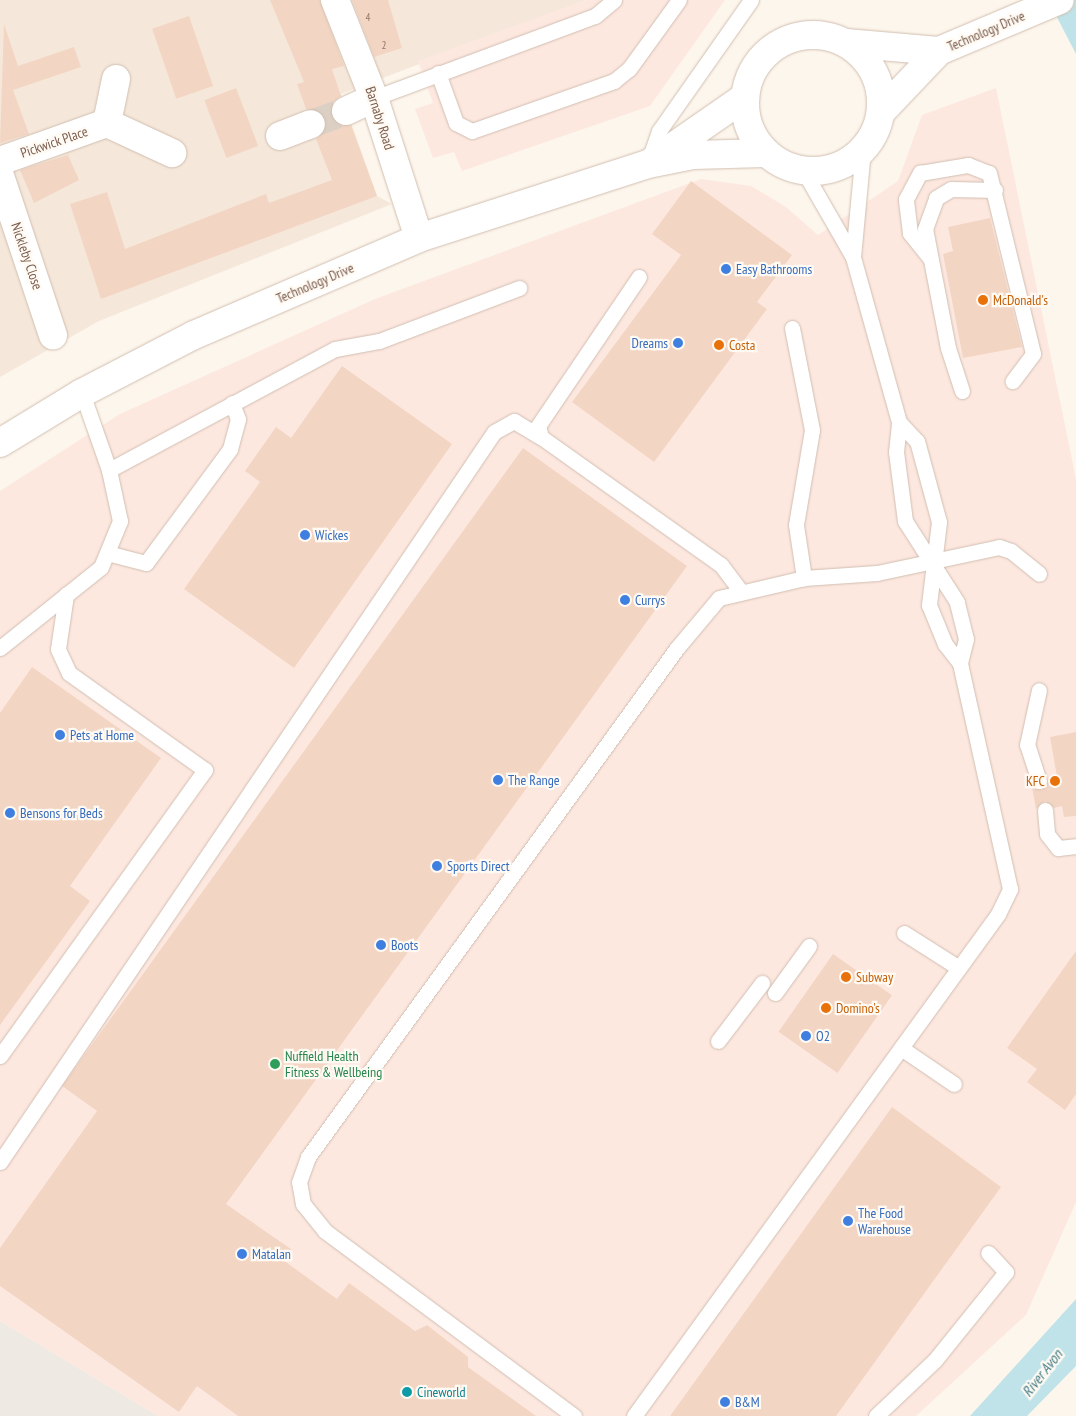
<!DOCTYPE html>
<style>
body{margin:0}
#map{position:relative;width:1076px;height:1416px;overflow:hidden;background:#fdf6ec;font-family:"PT Sans Narrow",sans-serif}
div>[style]{position:absolute}
.residential>*{inset:0;background:#f5e8da}
.commercial>*{inset:0;background:#fde8e0}
.industrial>*{inset:0;background:#efe9e4}
.water>*{inset:0;background:#bfe3e8}
.building>*{inset:0;background:#f3d5c3;transform-origin:0 0}
.minor-tunnel>*{height:28px;margin-top:-14px;transform-origin:0;background:repeating-linear-gradient(90deg,#dcd0c4 0 28px,transparent 0 42px)}
.roads{filter:drop-shadow(0 0 1px #d1beb0) drop-shadow(0 0 1px #d1beb0)}
.service>*{height:15px;margin:-7.5px;padding:0 7.5px;transform-origin:7.5px;border-radius:7.5px;background:#fff}
.minor>*{height:28px;margin:-14px;padding:0 14px;transform-origin:14px;border-radius:14px;background:#fff}
.tertiary>*{height:28px;margin:-14px;padding:0 14px;transform-origin:14px;border-radius:14px;background:#fff}
.tertiary>.ring{margin:-14px;padding:0;box-sizing:content-box;background:none;border:28px solid #fff;border-radius:50%}
.dots>*{width:14px;height:14px;translate:-50% -50%;box-sizing:border-box;border:2px solid #fffaf3;border-radius:50%}
span{translate:-50% -50%;white-space:nowrap;text-align:center;line-height:1.15;-webkit-text-stroke:4.5px #fffaf3;paint-order:stroke}
.number-label{font-size:11px;color:#987a6a}
.number-label span{-webkit-text-stroke-width:0}
.street-label{font-size:14px;color:#7a5c4d}
.shop-label{font-size:14px;color:#366cbe}
.left{translate:0 -50%;text-align:left}
.right{translate:-100% -50%;text-align:right}
.food-label{font-size:14px;color:#c56008}
.leisure-label{font-size:14px;color:#27864d}
.culture-label{font-size:14px;color:#0d838f}
.water-label{font-size:15px;color:#437c86;font-style:italic}
</style>
<div id="map">
<div class="residential">
<i style="clip-path:polygon(0 0,586px 0,341px 94px,377px 196px,392px 204px,99px 321px,0 377px)"></i>
</div>
<div class="commercial">
<i style="clip-path:polygon(586px 0,725px 0,650px 106px,462px 171px,454px 152px,433px 158px,415px 109px,433px 103px,418px 61px)"></i>
<i style="clip-path:polygon(996px 88px,1076px 479px,1076px 1202px,1026px 1315px,916px 1416px,158px 1416px,0 1321px,0 491px,120px 414px,375px 299px,701px 179px,751px 186px,786px 207px,818px 235px,898px 181px,922px 115px)"></i>
</div>
<div class="industrial">
<i style="clip-path:polygon(0 1321px,158px 1416px,0 1416px)"></i>
</div>
<div class="water">
<i style="clip-path:polygon(1048px 0,1076px 0,1076px 54px)"></i>
<i style="clip-path:polygon(1076px 1299px,1076px 1366px,1027px 1416px,970px 1416px)"></i>
</div>
<div class="building">
<i style="clip-path:polygon(270px 0,320px 0,344px 66px,332px 69px,341px 96px,333px 102px,332px 117px,337px 124px,351px 125px,377px 196px,101px 299px,70px 204px,107px 192px,125px 249px,266px 194px,269px 203px,332px 180px,316px 139px,323px 133px,326px 119px,320px 112px,306px 109px,297px 84px,304px 82px)"></i>
<i style="clip-path:polygon(352px 0,388px 0,402px 48px,374px 57px)"></i>
<i style="left:189px;top:16px;width:74px;height:39px;rotate:71deg"></i>
<i style="clip-path:polygon(4px 24px,18px 66px,74px 47px,81px 67px,13px 90px,29px 134px,0 143px)"></i>
<i style="left:236px;top:88px;width:62px;height:34px;rotate:69deg"></i>
<i style="clip-path:polygon(68px 155px,79px 180px,34px 203px,20px 170px)"></i>
<i style="clip-path:polygon(691px 181px,792px 255px,757px 302px,767px 309px,654px 462px,572px 402px,681px 255px,652px 234px)"></i>
<i style="clip-path:polygon(990px 218px,1022px 347px,963px 358px,943px 254px,953px 251px,948px 227px)"></i>
<i style="clip-path:polygon(342px 366px,452px 444px,294px 668px,184px 589px,260px 482px,245px 471px,276px 427px,291px 438px)"></i>
<i style="clip-path:polygon(523px 448px,687px 566px,226px 1204px,291px 1249px,283px 1260px,337px 1299px,349px 1283px,415px 1331px,427px 1325px,468px 1357px,468px 1367px,536px 1416px,238px 1416px,197px 1386px,179px 1412px,0 1286px,0 1248px,97px 1111px,62px 1086px)"></i>
<i style="clip-path:polygon(32px 667px,161px 758px,70px 886px,90px 901px,0 1025px,0 713px)"></i>
<i style="clip-path:polygon(1076px 732px,1076px 816px,1064px 817px,1062px 806px,1054px 808px,1045px 801px,1036px 809px,1032px 787px,1042px 790px,1048px 779px,1057px 777px,1050px 737px)"></i>
<i style="clip-path:polygon(1076px 951px,1076px 1094px,1065px 1110px,1027px 1082px,1037px 1069px,1007px 1048px)"></i>
<i style="left:833px;top:954px;width:72px;height:95px;rotate:35deg"></i>
<i style="clip-path:polygon(892px 1107px,1001px 1187px,836px 1416px,670px 1416px)"></i>
</div>
<div class="minor-tunnel">
<i style="left:311px;top:124px;width:37px;rotate:-20deg"></i>
</div>
<div class="roads">
<div class="service">
<i style="left:438px;top:73px;width:53px;rotate:70.2deg"></i>
<i style="left:456px;top:123px;width:18px;rotate:27deg"></i>
<i style="left:472px;top:131px;width:151px;rotate:-19.4deg"></i>
<i style="left:614px;top:81px;width:19px;rotate:-39deg"></i>
<i style="left:629px;top:69px;width:85px;rotate:-54.1deg"></i>
<i style="left:374px;top:98px;width:236px;rotate:-20.4deg"></i>
<i style="left:595px;top:16px;width:25px;rotate:-40deg"></i>
<i style="left:649px;top:160px;width:31px;rotate:-71deg"></i>
<i style="left:659px;top:131px;width:160px;rotate:-54.9deg"></i>
<i style="left:853px;top:257px;width:108px;rotate:-84.7deg"></i>
<i style="left:930px;top:258px;width:32px;rotate:-129deg"></i>
<i style="left:910px;top:233px;width:34px;rotate:-97deg"></i>
<i style="left:906px;top:199px;width:30px;rotate:-62deg"></i>
<i style="left:920px;top:173px;width:49px;rotate:-9.5deg"></i>
<i style="left:968px;top:165px;width:22px;rotate:21deg"></i>
<i style="left:989px;top:173px;width:186px;rotate:76.3deg"></i>
<i style="left:1033px;top:354px;width:34px;rotate:127deg"></i>
<i style="left:792px;top:328px;width:104px;rotate:78.9deg"></i>
<i style="left:812px;top:430px;width:96px;rotate:99.6deg"></i>
<i style="left:796px;top:525px;width:54px;rotate:81.4deg"></i>
<i style="left:962px;top:391px;width:45px;rotate:-108deg"></i>
<i style="left:948px;top:348px;width:121px;rotate:-100.9deg"></i>
<i style="left:925px;top:229px;width:33px;rotate:-70deg"></i>
<i style="left:936px;top:198px;width:17px;rotate:-31deg"></i>
<i style="left:951px;top:189px;width:44px;rotate:1.3deg"></i>
<i style="left:899px;top:422px;width:26px;rotate:47deg"></i>
<i style="left:917px;top:441px;width:84px;rotate:74.8deg"></i>
<i style="left:939px;top:522px;width:84px;rotate:96.9deg"></i>
<i style="left:929px;top:605px;width:42px;rotate:67.7deg"></i>
<i style="left:945px;top:644px;width:24px;rotate:52deg"></i>
<i style="left:541px;top:437px;width:11px;rotate:-105deg"></i>
<i style="left:538px;top:426px;width:180px;rotate:-55.9deg"></i>
<i style="left:109px;top:470px;width:256px;rotate:-28.2deg"></i>
<i style="left:335px;top:349px;width:45px;rotate:-10.3deg"></i>
<i style="left:379px;top:341px;width:150px;rotate:-20.7deg"></i>
<i style="left:107px;top:553px;width:40px;rotate:14.4deg"></i>
<i style="left:146px;top:563px;width:142px;rotate:-53.6deg"></i>
<i style="left:230px;top:449px;width:31px;rotate:-75deg"></i>
<i style="left:238px;top:419px;width:17px;rotate:-111deg"></i>
<i style="left:0;top:648px;width:129px;rotate:-38.7deg"></i>
<i style="left:101px;top:567px;width:50px;rotate:-67.6deg"></i>
<i style="left:120px;top:521px;width:52px;rotate:-102.2deg"></i>
<i style="left:109px;top:470px;width:82px;rotate:-109.3deg"></i>
<i style="left:1039px;top:781px;width:38px;rotate:-108deg"></i>
<i style="left:1027px;top:745px;width:56px;rotate:-77.7deg"></i>
<i style="left:1045px;top:810px;width:24px;rotate:85deg"></i>
<i style="left:1047px;top:834px;width:18px;rotate:52deg"></i>
<i style="left:1058px;top:848px;width:18px;rotate:-6deg"></i>
<i style="left:904px;top:933px;width:65px;rotate:32.5deg"></i>
<i style="left:775px;top:993px;width:58px;rotate:-54.1deg"></i>
<i style="left:718px;top:1041px;width:73px;rotate:-52.8deg"></i>
<i style="left:901px;top:1048px;width:64px;rotate:34.2deg"></i>
<i style="left:0;top:1056px;width:352px;rotate:-54.4deg"></i>
<i style="left:205px;top:770px;width:167px;rotate:-144.5deg"></i>
<i style="left:69px;top:673px;width:26px;rotate:-115deg"></i>
<i style="left:58px;top:649px;width:55px;rotate:-81.6deg"></i>
<i style="left:0;top:1162px;width:881px;rotate:-55.91deg"></i>
<i style="left:494px;top:432px;width:23px;rotate:-29deg"></i>
<i style="left:514px;top:421px;width:31px;rotate:31deg"></i>
<i style="left:541px;top:437px;width:221px;rotate:35.4deg"></i>
<i style="left:721px;top:565px;width:31px;rotate:53deg"></i>
<i style="left:574px;top:1416px;width:310px;rotate:-143.4deg"></i>
<i style="left:325px;top:1231px;width:35px;rotate:-129deg"></i>
<i style="left:303px;top:1204px;width:22px;rotate:-100deg"></i>
<i style="left:299px;top:1182px;width:27px;rotate:-70deg"></i>
<i style="left:308px;top:1157px;width:629px;rotate:-54.06deg"></i>
<i style="left:677px;top:648px;width:65px;rotate:-50deg"></i>
<i style="left:719px;top:598px;width:87px;rotate:-13.2deg"></i>
<i style="left:804px;top:578px;width:73px;rotate:-3.9deg"></i>
<i style="left:877px;top:573px;width:125px;rotate:-12deg"></i>
<i style="left:999px;top:547px;width:13px;rotate:18deg"></i>
<i style="left:1011px;top:551px;width:36px;rotate:39deg"></i>
<i style="left:634px;top:1416px;width:620px;rotate:-54.05deg"></i>
<i style="left:998px;top:914px;width:28px;rotate:-64deg"></i>
<i style="left:1010px;top:889px;width:231px;rotate:-102.5deg"></i>
<i style="left:960px;top:663px;width:25px;rotate:-76deg"></i>
<i style="left:966px;top:639px;width:38px;rotate:-104deg"></i>
<i style="left:957px;top:602px;width:96px;rotate:-122.7deg"></i>
<i style="left:905px;top:521px;width:70px;rotate:-97.4deg"></i>
<i style="left:896px;top:452px;width:30px;rotate:-84deg"></i>
<i style="left:899px;top:422px;width:171px;rotate:-105.6deg"></i>
<i style="left:853px;top:257px;width:100px;rotate:-119.9deg"></i>
<i style="left:876px;top:1416px;width:81px;rotate:-43.5deg"></i>
<i style="left:935px;top:1360px;width:113px;rotate:-51.1deg"></i>
<i style="left:1006px;top:1272px;width:26px;rotate:-133deg"></i>
</div>
<div class="minor">
<i style="left:335px;top:0;width:105px;rotate:68.3deg"></i>
<i style="left:374px;top:98px;width:147px;rotate:72.2deg"></i>
<i style="left:116px;top:79px;width:45px;rotate:101.6deg"></i>
<i style="left:107px;top:123px;width:72px;rotate:24.8deg"></i>
<i style="left:346px;top:111px;width:31px;rotate:-25deg"></i>
<i style="left:280px;top:136px;width:33px;rotate:-21deg"></i>
<i style="left:0;top:161px;width:114px;rotate:-19.6deg"></i>
<i style="left:0;top:176px;width:168px;rotate:71.6deg"></i>
</div>
<div class="tertiary">
<i class="ring" style="left:745px;top:35px;width:108px;height:108px"></i>
<i style="left:846px;top:43px;width:93px;rotate:4.9deg"></i>
<i style="left:881px;top:112px;width:84px;rotate:-46.4deg"></i>
<i style="left:939px;top:51px;width:131px;rotate:-22.9deg"></i>
<i style="left:654px;top:160px;width:111px;rotate:-34.7deg"></i>
<i style="left:0;top:443px;width:96px;rotate:-31.4deg"></i>
<i style="left:82px;top:393px;width:126px;rotate:-27.4deg"></i>
<i style="left:194px;top:335px;width:245px;rotate:-23.3deg"></i>
<i style="left:419px;top:238px;width:241px;rotate:-17.9deg"></i>
<i style="left:648px;top:164px;width:46px;rotate:-11.3deg"></i>
<i style="left:693px;top:155px;width:72px;rotate:-1.6deg"></i>
</div>
</div>
<div class="dots">
<i style="left:726px;top:269px;background:#3f7fe0"></i>
<i style="left:983px;top:300px;background:#e8710a"></i>
<i style="left:678px;top:343px;background:#3f7fe0"></i>
<i style="left:719px;top:345px;background:#e8710a"></i>
<i style="left:305px;top:535px;background:#3f7fe0"></i>
<i style="left:625px;top:600px;background:#3f7fe0"></i>
<i style="left:60px;top:735px;background:#3f7fe0"></i>
<i style="left:498px;top:780px;background:#3f7fe0"></i>
<i style="left:1055px;top:781px;background:#e8710a"></i>
<i style="left:10px;top:813px;background:#3f7fe0"></i>
<i style="left:437px;top:866px;background:#3f7fe0"></i>
<i style="left:381px;top:945px;background:#3f7fe0"></i>
<i style="left:846px;top:977px;background:#e8710a"></i>
<i style="left:826px;top:1008px;background:#e8710a"></i>
<i style="left:806px;top:1036px;background:#3f7fe0"></i>
<i style="left:275px;top:1064px;background:#2e9e5b"></i>
<i style="left:848px;top:1221px;background:#3f7fe0"></i>
<i style="left:242px;top:1254px;background:#3f7fe0"></i>
<i style="left:407px;top:1392px;background:#0f9aa8"></i>
<i style="left:725px;top:1402px;background:#3f7fe0"></i>
</div>
<div class="number-label">
<span style="left:368px;top:17px">4</span>
<span style="left:384px;top:45px">2</span>
</div>
<div class="street-label">
<span style="left:986px;top:31px;rotate:-23deg">Technology Drive</span>
<span style="left:380px;top:118px;rotate:72deg">Barnaby Road</span>
<span style="left:54px;top:142px;rotate:-19deg">Pickwick Place</span>
<span style="left:27px;top:256px;rotate:71deg">Nickleby Close</span>
<span style="left:315px;top:283px;rotate:-23deg">Technology Drive</span>
</div>
<div class="shop-label">
<span class="left" style="left:736px;top:269px">Easy Bathrooms</span>
<span class="right" style="left:668px;top:343px">Dreams</span>
<span class="left" style="left:315px;top:535px">Wickes</span>
<span class="left" style="left:635px;top:600px">Currys</span>
<span class="left" style="left:70px;top:735px">Pets at Home</span>
<span class="left" style="left:508px;top:780px">The Range</span>
<span class="left" style="left:20px;top:813px">Bensons for Beds</span>
<span class="left" style="left:447px;top:866px">Sports Direct</span>
<span class="left" style="left:391px;top:945px">Boots</span>
<span class="left" style="left:816px;top:1036px">O2</span>
<span class="left" style="left:858px;top:1221px">The Food<br>Warehouse</span>
<span class="left" style="left:252px;top:1254px">Matalan</span>
<span class="left" style="left:735px;top:1402px">B&amp;M</span>
</div>
<div class="food-label">
<span class="left" style="left:993px;top:300px">McDonald's</span>
<span class="left" style="left:729px;top:345px">Costa</span>
<span class="right" style="left:1045px;top:781px">KFC</span>
<span class="left" style="left:856px;top:977px">Subway</span>
<span class="left" style="left:836px;top:1008px">Domino's</span>
</div>
<div class="leisure-label">
<span class="left" style="left:285px;top:1064px">Nuffield Health<br>Fitness &amp; Wellbeing</span>
</div>
<div class="culture-label">
<span class="left" style="left:417px;top:1392px">Cineworld</span>
</div>
<div class="water-label">
<span style="left:1042px;top:1373px;rotate:-52deg">River Avon</span>
</div>
</div>
